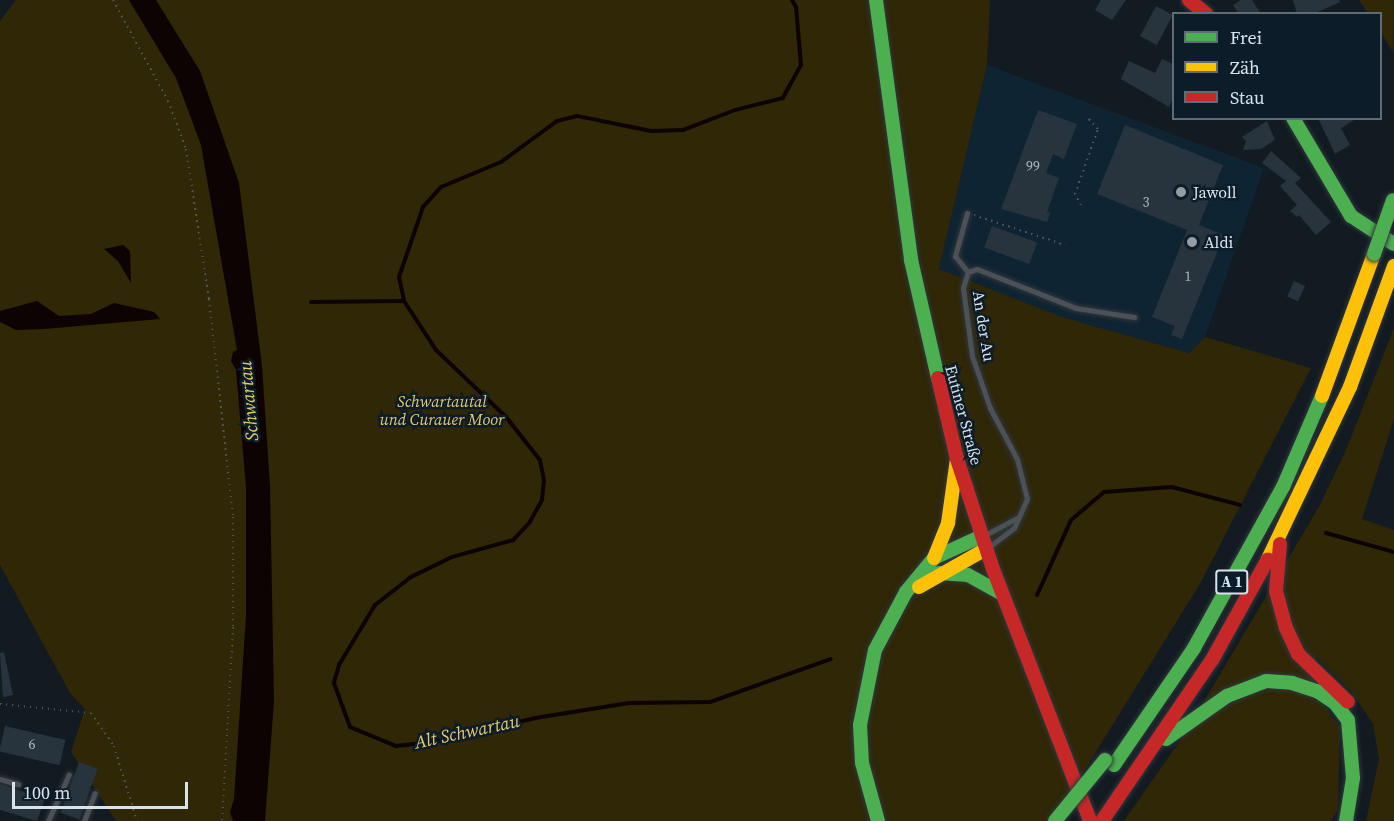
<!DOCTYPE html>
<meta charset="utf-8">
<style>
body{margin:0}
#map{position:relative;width:1394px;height:821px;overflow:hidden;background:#121b22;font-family:"Source Serif 4",serif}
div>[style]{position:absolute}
.built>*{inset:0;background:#0f2432}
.green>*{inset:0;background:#2f2706}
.water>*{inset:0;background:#0d0303}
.stream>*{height:4px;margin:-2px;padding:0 2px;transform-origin:2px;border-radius:2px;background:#0d0303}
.building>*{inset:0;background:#27343d;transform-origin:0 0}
.path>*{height:2px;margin-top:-1px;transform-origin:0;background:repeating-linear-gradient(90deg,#4e5559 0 1.5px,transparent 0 6px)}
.roads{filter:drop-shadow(0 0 2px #30373c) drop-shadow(0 0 2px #30373c)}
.lane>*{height:5px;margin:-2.5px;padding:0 2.5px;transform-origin:2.5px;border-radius:2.5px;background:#4b5157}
.fast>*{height:14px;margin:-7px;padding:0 7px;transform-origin:7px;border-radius:7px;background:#4caf50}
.slow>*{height:14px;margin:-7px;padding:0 7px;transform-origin:7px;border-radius:7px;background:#ffc107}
.jam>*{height:14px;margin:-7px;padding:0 7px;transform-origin:7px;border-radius:7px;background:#c62828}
.bridges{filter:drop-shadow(0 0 2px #30373c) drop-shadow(0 0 2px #30373c)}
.fast-bridge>*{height:14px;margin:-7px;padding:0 7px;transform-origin:7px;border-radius:7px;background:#4caf50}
.dots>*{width:16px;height:16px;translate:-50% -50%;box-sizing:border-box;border:3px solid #0c1c28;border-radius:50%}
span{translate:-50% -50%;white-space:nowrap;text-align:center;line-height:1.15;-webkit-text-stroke:5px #0c1c28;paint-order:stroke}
.number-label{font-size:14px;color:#acb7c0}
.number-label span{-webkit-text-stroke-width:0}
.shield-label span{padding:2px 4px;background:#0c1c28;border:2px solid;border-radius:4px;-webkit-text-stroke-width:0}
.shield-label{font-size:15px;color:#d9e3eb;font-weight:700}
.poi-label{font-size:16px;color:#d9e3eb}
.left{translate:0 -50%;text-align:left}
.street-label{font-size:16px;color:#d9e3eb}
.park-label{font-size:16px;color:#e5c96c;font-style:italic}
.water-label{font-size:18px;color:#e6ca6d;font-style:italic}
.legend{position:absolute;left:1172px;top:12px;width:210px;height:108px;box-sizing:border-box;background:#0c1c28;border:2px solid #5e6c76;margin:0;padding:8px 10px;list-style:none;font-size:18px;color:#d9e3eb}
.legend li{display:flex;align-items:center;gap:12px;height:30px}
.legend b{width:30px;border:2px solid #5e6c76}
.scale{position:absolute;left:12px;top:782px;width:176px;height:27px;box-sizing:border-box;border:3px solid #d9e3eb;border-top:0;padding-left:8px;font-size:18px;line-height:21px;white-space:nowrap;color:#d9e3eb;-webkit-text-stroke:4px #0c1c28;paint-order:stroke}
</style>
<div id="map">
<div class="built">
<i style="clip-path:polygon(987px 65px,1264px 168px,1205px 337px,1189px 353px,1062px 317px,939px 269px)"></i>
</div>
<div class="green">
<i style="clip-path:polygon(16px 0,990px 0,987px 65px,939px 269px,1062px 317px,1189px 353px,1205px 337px,1311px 368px,1201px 582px,1073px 789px,1047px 821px,116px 821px,71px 752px,85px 709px,70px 693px,0 565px,0 21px)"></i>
<i style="clip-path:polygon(1359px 0,1394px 0,1393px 52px,1381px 33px,1380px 14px,1368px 13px)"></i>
<i style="clip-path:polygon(1394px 328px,1394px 419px,1362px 519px,1394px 530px,1394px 821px,1366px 821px,1379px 759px,1373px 724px,1351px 691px,1316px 657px,1325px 707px,1340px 727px,1338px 809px,1331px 821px,1124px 821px,1184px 735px,1320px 505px,1346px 450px)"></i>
</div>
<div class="water">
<i style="clip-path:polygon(129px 0,156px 0,200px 71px,239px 183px,262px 366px,270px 486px,274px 701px,265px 821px,233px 821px,230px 812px,234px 799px,246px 615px,246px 487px,236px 370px,231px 361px,233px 352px,237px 350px,201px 145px,176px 78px)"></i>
<i style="clip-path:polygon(123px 245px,130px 251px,131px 283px,118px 261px,104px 249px)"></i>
<i style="clip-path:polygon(37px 301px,59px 316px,91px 314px,114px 303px,154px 312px,160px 319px,44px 329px,16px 330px,0 322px,0 311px)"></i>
</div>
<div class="stream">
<i style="left:792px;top:0;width:8px;rotate:60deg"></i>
<i style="left:796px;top:7px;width:58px;rotate:85.1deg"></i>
<i style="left:801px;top:65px;width:38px;rotate:119deg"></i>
<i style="left:783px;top:98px;width:49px;rotate:166deg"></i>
<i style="left:735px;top:110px;width:56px;rotate:159deg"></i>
<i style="left:683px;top:130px;width:32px;rotate:178deg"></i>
<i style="left:651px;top:131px;width:76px;rotate:-168.5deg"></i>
<i style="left:577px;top:116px;width:21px;rotate:166deg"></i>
<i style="left:557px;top:121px;width:69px;rotate:143.8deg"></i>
<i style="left:501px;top:162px;width:65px;rotate:157.4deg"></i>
<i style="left:441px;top:187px;width:27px;rotate:132deg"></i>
<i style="left:423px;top:207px;width:74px;rotate:108.9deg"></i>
<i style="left:399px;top:277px;width:25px;rotate:78deg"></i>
<i style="left:404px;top:301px;width:59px;rotate:56.9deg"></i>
<i style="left:436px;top:350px;width:97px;rotate:43.7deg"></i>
<i style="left:506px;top:417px;width:55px;rotate:51.7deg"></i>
<i style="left:540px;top:460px;width:20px;rotate:79deg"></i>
<i style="left:544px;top:480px;width:20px;rotate:96deg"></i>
<i style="left:542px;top:500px;width:25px;rotate:119deg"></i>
<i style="left:530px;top:522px;width:25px;rotate:133deg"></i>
<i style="left:513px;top:540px;width:63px;rotate:164.4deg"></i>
<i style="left:452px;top:557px;width:46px;rotate:154deg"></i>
<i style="left:411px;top:577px;width:46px;rotate:142.1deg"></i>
<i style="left:375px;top:605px;width:70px;rotate:121deg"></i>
<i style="left:339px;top:665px;width:19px;rotate:106deg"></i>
<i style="left:334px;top:683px;width:47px;rotate:70deg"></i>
<i style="left:350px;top:727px;width:50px;rotate:22.4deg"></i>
<i style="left:396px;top:746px;width:44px;rotate:-6.5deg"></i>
<i style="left:440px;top:741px;width:98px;rotate:-13.6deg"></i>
<i style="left:535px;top:718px;width:95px;rotate:-9.1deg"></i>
<i style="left:629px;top:703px;width:81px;rotate:-0.7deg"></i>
<i style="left:710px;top:702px;width:128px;rotate:-19.6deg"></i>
<i style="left:311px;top:302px;width:93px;rotate:-0.6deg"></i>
<i style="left:1326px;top:533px;width:71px;rotate:15.6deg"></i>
<i style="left:1037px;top:595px;width:82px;rotate:-65.6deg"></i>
<i style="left:1071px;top:520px;width:43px;rotate:-40.3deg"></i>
<i style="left:1104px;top:492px;width:68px;rotate:-4.2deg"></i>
<i style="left:1172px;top:487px;width:70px;rotate:14.8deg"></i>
</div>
<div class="building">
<i style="clip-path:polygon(1101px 0,1126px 0,1112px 20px,1095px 10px)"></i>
<i style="clip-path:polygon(1241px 0,1252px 0,1261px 14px,1239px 14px,1233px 5px)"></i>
<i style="clip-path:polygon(1293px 0,1339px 0,1340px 2px,1313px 14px,1297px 14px)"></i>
<i style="left:1156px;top:6px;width:19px;height:34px;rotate:28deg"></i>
<i style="clip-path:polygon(1162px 59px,1173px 64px,1173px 97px,1169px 107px,1121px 79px,1129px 61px,1155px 73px)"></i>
<i style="clip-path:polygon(1038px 110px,1077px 124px,1064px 159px,1053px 154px,1046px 173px,1059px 178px,1047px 212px,1050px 213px,1047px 222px,1001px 209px)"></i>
<i style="clip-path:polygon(1318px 118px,1357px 118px,1341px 128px,1350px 145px,1335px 154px)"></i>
<i style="clip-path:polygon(1267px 121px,1275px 140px,1261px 149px,1243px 150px,1246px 141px,1242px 137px)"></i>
<i style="clip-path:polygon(1125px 125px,1223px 165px,1199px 225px,1224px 235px,1182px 339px,1171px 335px,1175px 326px,1152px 317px,1187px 230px,1097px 194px)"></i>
<i style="clip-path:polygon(1271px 151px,1301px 178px,1295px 183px,1331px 222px,1316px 235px,1299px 215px,1297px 217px,1290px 211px,1297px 205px,1280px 186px,1286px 181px,1262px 163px)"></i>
<i style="left:992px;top:226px;width:48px;height:23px;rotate:20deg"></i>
<i style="left:1294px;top:281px;width:12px;height:17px;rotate:24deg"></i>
<i style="clip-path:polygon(4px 652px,13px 695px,3px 697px,0 653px)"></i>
<i style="left:5px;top:726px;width:62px;height:26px;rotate:13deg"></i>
<i style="left:79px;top:762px;width:20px;height:54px;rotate:20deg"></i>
<i style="clip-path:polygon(0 784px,45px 799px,37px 821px,0 810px)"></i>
</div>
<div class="path">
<i style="left:113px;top:0;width:115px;rotate:61.4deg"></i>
<i style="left:168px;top:101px;width:51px;rotate:69.4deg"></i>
<i style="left:186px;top:149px;width:152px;rotate:81.3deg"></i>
<i style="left:209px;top:299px;width:219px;rotate:83.7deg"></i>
<i style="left:233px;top:517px;width:110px;rotate:90deg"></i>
<i style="left:233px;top:627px;width:194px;rotate:93.2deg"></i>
<i style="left:1081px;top:205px;width:13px;rotate:-119deg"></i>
<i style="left:1075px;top:194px;width:69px;rotate:-70.5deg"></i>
<i style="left:1098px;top:129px;width:16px;rotate:-133deg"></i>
<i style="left:974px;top:215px;width:96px;rotate:18.2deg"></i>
<i style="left:0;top:704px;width:91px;rotate:5.6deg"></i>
<i style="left:91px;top:713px;width:40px;rotate:55.1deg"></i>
<i style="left:114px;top:746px;width:78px;rotate:73deg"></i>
</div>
<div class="roads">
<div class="lane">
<i style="left:967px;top:213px;width:45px;rotate:105.6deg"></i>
<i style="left:955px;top:256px;width:21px;rotate:51deg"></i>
<i style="left:985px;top:535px;width:38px;rotate:-28deg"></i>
<i style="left:990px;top:546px;width:30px;rotate:-37deg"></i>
<i style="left:1014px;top:528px;width:32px;rotate:-66deg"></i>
<i style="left:1027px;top:499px;width:41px;rotate:-104deg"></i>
<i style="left:1017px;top:459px;width:58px;rotate:-117.9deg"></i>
<i style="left:990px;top:408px;width:55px;rotate:-109.1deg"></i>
<i style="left:972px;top:356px;width:69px;rotate:-97.5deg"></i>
<i style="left:963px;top:288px;width:17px;rotate:-73deg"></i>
<i style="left:968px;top:272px;width:9px;rotate:-18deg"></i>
<i style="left:977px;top:269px;width:106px;rotate:21.5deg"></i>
<i style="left:1076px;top:308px;width:59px;rotate:8.8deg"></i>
<i style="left:0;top:779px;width:19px;rotate:16deg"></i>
<i style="left:48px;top:821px;width:51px;rotate:-65.9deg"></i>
<i style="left:84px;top:821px;width:30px;rotate:-69deg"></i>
</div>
<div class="fast">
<i style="left:876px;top:0;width:262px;rotate:82.3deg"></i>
<i style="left:911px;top:260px;width:121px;rotate:77.1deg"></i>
<i style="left:1293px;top:118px;width:114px;rotate:59.4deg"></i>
<i style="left:1351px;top:216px;width:51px;rotate:33.1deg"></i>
<i style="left:939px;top:573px;width:29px;rotate:4deg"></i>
<i style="left:968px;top:575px;width:39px;rotate:29deg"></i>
<i style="left:1166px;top:739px;width:75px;rotate:-35.2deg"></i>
<i style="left:1227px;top:696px;width:42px;rotate:-21deg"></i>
<i style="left:1266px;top:681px;width:26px;rotate:4deg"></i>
<i style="left:1292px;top:683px;width:26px;rotate:18deg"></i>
<i style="left:1317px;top:691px;width:22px;rotate:34deg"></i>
<i style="left:1335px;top:703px;width:21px;rotate:53deg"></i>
<i style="left:1348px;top:720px;width:58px;rotate:85.1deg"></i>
<i style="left:1353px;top:778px;width:44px;rotate:99.2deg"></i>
<i style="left:1114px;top:765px;width:142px;rotate:-55.6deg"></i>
<i style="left:1194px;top:648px;width:184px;rotate:-61.1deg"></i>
<i style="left:1283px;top:487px;width:99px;rotate:-66.8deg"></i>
<i style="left:878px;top:821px;width:60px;rotate:-105.4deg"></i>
<i style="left:862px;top:763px;width:38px;rotate:-93deg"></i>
<i style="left:860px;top:725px;width:76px;rotate:-78.7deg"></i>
<i style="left:875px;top:650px;width:66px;rotate:-61.9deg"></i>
<i style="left:906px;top:592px;width:44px;rotate:-50.5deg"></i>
<i style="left:934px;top:558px;width:53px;rotate:-24.6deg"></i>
</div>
<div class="slow">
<i style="left:1322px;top:396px;width:151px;rotate:-69.9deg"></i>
<i style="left:934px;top:558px;width:38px;rotate:-68deg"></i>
<i style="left:948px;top:523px;width:65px;rotate:-82deg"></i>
<i style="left:1268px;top:559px;width:191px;rotate:-64.5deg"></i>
<i style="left:1350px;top:387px;width:129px;rotate:-70deg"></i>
<i style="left:919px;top:587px;width:77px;rotate:-29.6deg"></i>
</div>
<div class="jam">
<i style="left:1189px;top:0;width:22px;rotate:39deg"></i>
<i style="left:938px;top:378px;width:83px;rotate:76.8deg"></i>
<i style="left:957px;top:459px;width:116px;rotate:71.9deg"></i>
<i style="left:993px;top:569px;width:270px;rotate:68.9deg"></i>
<i style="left:1280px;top:544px;width:47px;rotate:94.9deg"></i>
<i style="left:1276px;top:591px;width:38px;rotate:75deg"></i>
<i style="left:1286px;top:628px;width:29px;rotate:65deg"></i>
<i style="left:1298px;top:654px;width:69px;rotate:43.8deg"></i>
<i style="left:1102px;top:821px;width:195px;rotate:-55.7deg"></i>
<i style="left:1212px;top:660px;width:115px;rotate:-61deg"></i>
</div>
</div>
<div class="bridges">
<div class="fast-bridge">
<i style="left:1374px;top:254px;width:57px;rotate:-70.6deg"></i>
<i style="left:1055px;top:821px;width:79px;rotate:-50.7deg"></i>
</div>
</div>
<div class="dots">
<i style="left:1181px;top:192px;background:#939da5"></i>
<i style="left:1192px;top:242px;background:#939da5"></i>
</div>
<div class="number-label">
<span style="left:1033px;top:166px">99</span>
<span style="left:1146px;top:202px">3</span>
<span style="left:1188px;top:276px">1</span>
<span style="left:32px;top:744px">6</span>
</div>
<div class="shield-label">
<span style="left:1232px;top:582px">A 1</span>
</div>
<div class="poi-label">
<span class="left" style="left:1193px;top:192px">Jawoll</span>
<span class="left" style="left:1204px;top:242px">Aldi</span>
</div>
<div class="street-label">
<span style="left:984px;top:326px;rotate:81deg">An der Au</span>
<span style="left:964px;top:415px;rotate:75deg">Eutiner Straße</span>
</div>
<div class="park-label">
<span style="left:442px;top:410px">Schwartautal<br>und Curauer Moor</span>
</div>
<div class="water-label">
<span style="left:249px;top:401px;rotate:-95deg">Schwartau</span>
<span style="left:467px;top:732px;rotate:-12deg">Alt Schwartau</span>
</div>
<ul class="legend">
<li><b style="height:8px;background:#4caf50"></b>Frei</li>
<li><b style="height:8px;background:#ffc107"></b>Zäh</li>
<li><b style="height:8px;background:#c62828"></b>Stau</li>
</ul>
<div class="scale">100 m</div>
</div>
